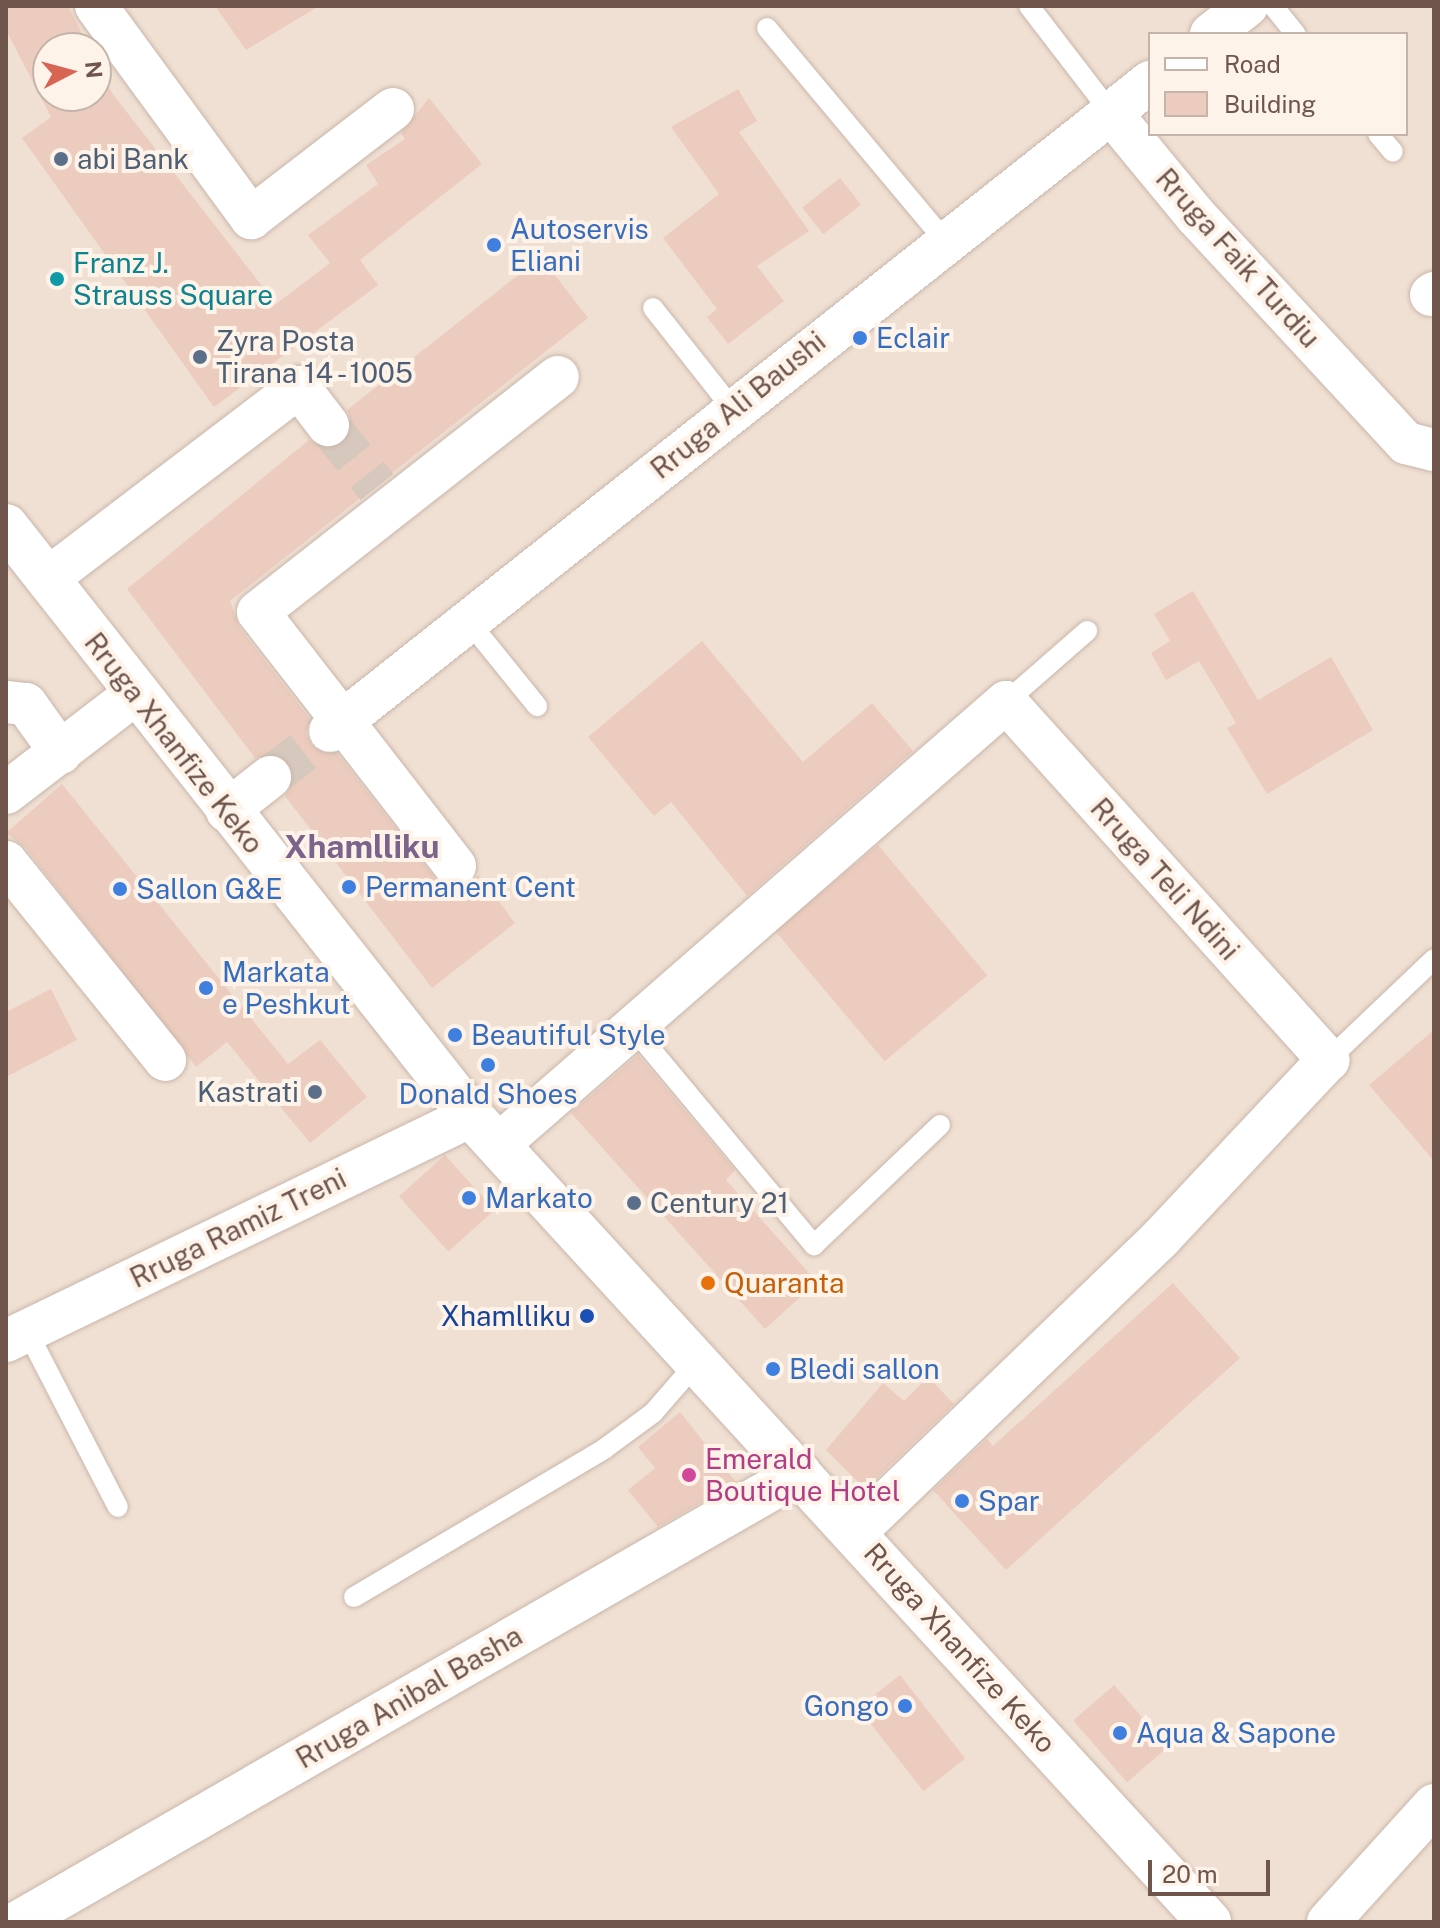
<!DOCTYPE html>
<style>
body{margin:0}
#map{position:relative;width:1440px;height:1928px;overflow:hidden;background:#faefe3;font-family:"Public Sans",sans-serif}
div>[style]{position:absolute}
.residential>*{inset:0;background:#f0e0d3}
.building>*{inset:0;background:#ecccbe;transform-origin:0 0}
.street-tunnel>*{height:42px;margin-top:-21px;transform-origin:0;background:repeating-linear-gradient(90deg,#d7c8bd 0 42px,transparent 0 63px)}
.roads{filter:drop-shadow(0 0 2px #c9b6ab) drop-shadow(0 0 2px #c9b6ab)}
.lane>*{height:20px;margin:-10px;padding:0 10px;transform-origin:10px;border-radius:10px;background:#fff}
.street>*{height:42px;margin:-21px;padding:0 21px;transform-origin:21px;border-radius:21px;background:#fff}
.secondary>*{height:44px;margin:-22px;padding:0 22px;transform-origin:22px;border-radius:22px;background:#fff}
.dots>*{width:22px;height:22px;translate:-50% -50%;box-sizing:border-box;border:4px solid #fdf3e9;border-radius:50%}
span{translate:-50% -50%;white-space:nowrap;text-align:center;line-height:1.15;-webkit-text-stroke:8px #fdf3e9;paint-order:stroke}
.service-label{font-size:28px;color:#4e5e75}
.left{translate:0 -50%;text-align:left}
.right{translate:-100% -50%;text-align:right}
.shop-label{font-size:28px;color:#366cbe}
.street-label{font-size:28px;color:#6f554c}
.culture-label{font-size:28px;color:#0d838f}
.food-label{font-size:28px;color:#c56008}
.transit-label{font-size:28px;color:#164399}
.hotel-label{font-size:28px;color:#b23c85}
.quarter-label{font-size:32px;color:#7a648c;font-weight:700}
.frame{position:absolute;inset:0;border:8px solid #6f554c;pointer-events:none}
.legend{position:absolute;left:1148px;top:32px;width:260px;height:104px;box-sizing:border-box;background:#fdf3e9;border:2px solid #c4b4aa;margin:0;padding:10px 14px;list-style:none;font-size:24px;color:#6f554c}
.legend li{display:flex;align-items:center;gap:16px;height:40px}
.legend b{width:40px;border:2px solid #c4b4aa}
.north{position:absolute;left:32px;top:32px;width:80px;height:80px;box-sizing:border-box;background:#fdf3e9;border:2px solid #c4b4aa;border-radius:50%;rotate:84deg;font-size:22px;font-weight:700;line-height:32px;text-align:center;color:#6f554c}
.north::after{content:'';display:block;margin:auto;width:28px;height:36px;background:#d86454;clip-path:polygon(50% 0,100% 100%,50% 72%,0 100%)}
.scale{position:absolute;left:1148px;top:1860px;width:122px;height:36px;box-sizing:border-box;border:4px solid #6f554c;border-top:0;padding-left:10px;font-size:24px;line-height:28px;white-space:nowrap;color:#6f554c;-webkit-text-stroke:6px #fdf3e9;paint-order:stroke}
</style>
<div id="map">
<div class="residential">
<i style="clip-path:polygon(evenodd,6px 6px,1434px 6px,1434px 1922px,6px 1922px,6px 6px,1150px 34px,1406px 34px,1406px 134px,1150px 134px,1150px 34px,6px 6px,48px 48px,96px 48px,96px 96px,48px 96px,48px 48px)"></i>
</div>
<div class="building">
<i style="clip-path:polygon(6px 6px,68px 6px,89px 48px,48px 48px,48px 96px,96px 96px,96px 62px,112px 93px,276px 304px,330px 263px,308px 235px,378px 184px,366px 165px,405px 139px,401px 133px,429px 98px,482px 164px,360px 260px,378px 285px,214px 407px,22px 138px,51px 117px,6px 30px)"></i>
<i style="clip-path:polygon(215px 6px,319px 6px,246px 50px)"></i>
<i style="clip-path:polygon(738px 89px,757px 121px,739px 132px,809px 231px,757px 266px,784px 301px,728px 344px,707px 317px,717px 309px,663px 238px,719px 194px,671px 127px)"></i>
<i style="left:840px;top:178px;width:34px;height:48px;rotate:52deg"></i>
<i style="clip-path:polygon(541px 257px,588px 318px,230px 601px,239px 627px,310px 719px,306px 734px,312px 746px,337px 753px,437px 881px,454px 894px,479px 875px,515px 923px,432px 988px,285px 796px,292px 785px,289px 763px,278px 754px,255px 758px,127px 589px,309px 440px,330px 449px,343px 444px,352px 423px,347px 410px)"></i>
<i style="clip-path:polygon(1193px 591px,1258px 700px,1331px 657px,1373px 730px,1267px 794px,1227px 728px,1236px 723px,1199px 661px,1166px 680px,1151px 653px,1170px 641px,1154px 614px)"></i>
<i style="clip-path:polygon(702px 641px,803px 762px,872px 703px,913px 751px,747px 896px,671px 802px,654px 816px,588px 737px)"></i>
<i style="clip-path:polygon(62px 784px,288px 1064px,320px 1040px,367px 1097px,310px 1143px,227px 1042px,196px 1067px,25px 847px,6px 833px)"></i>
<i style="left:878px;top:845px;width:170px;height:134px;rotate:50deg"></i>
<i style="clip-path:polygon(51px 989px,77px 1040px,6px 1077px,6px 1012px)"></i>
<i style="clip-path:polygon(1434px 1030px,1434px 1161px,1369px 1085px)"></i>
<i style="clip-path:polygon(638px 1055px,735px 1170px,726px 1180px,817px 1282px,765px 1329px,571px 1113px)"></i>
<i style="left:445px;top:1155px;width:74px;height:62px;rotate:48deg"></i>
<i style="clip-path:polygon(1173px 1283px,1240px 1358px,1006px 1570px,933px 1490px,987px 1439px,993px 1446px)"></i>
<i style="clip-path:polygon(928px 1377px,954px 1404px,865px 1489px,826px 1450px,883px 1383px,904px 1401px)"></i>
<i style="clip-path:polygon(680px 1412px,736px 1482px,658px 1527px,628px 1490px,655px 1468px,638px 1447px)"></i>
<i style="left:900px;top:1675px;width:106px;height:53px;rotate:52deg"></i>
<i style="left:1114px;top:1685px;width:82px;height:54px;rotate:49deg"></i>
</div>
<div class="street-tunnel">
<i style="left:328px;top:425px;width:79px;rotate:51.7deg"></i>
<i style="left:270px;top:777px;width:76px;rotate:-37.5deg"></i>
</div>
<div class="roads">
<div class="lane">
<i style="left:1029px;top:6px;width:135px;rotate:52.5deg"></i>
<i style="left:1273px;top:6px;width:36px;rotate:51deg"></i>
<i style="left:767px;top:28px;width:278px;rotate:50.1deg"></i>
<i style="left:1378px;top:134px;width:23px;rotate:50deg"></i>
<i style="left:653px;top:308px;width:127px;rotate:51.7deg"></i>
<i style="left:470px;top:623px;width:107px;rotate:51.1deg"></i>
<i style="left:1006px;top:702px;width:108px;rotate:-41.2deg"></i>
<i style="left:633px;top:1028px;width:283px;rotate:50.2deg"></i>
<i style="left:814px;top:1245px;width:174px;rotate:-43.6deg"></i>
<i style="left:1328px;top:1060px;width:146px;rotate:-43.6deg"></i>
<i style="left:27px;top:1331px;width:198px;rotate:62.7deg"></i>
<i style="left:354px;top:1597px;width:291px;rotate:-30.6deg"></i>
<i style="left:604px;top:1449px;width:61px;rotate:-36.3deg"></i>
<i style="left:653px;top:1413px;width:70px;rotate:-49deg"></i>
</div>
<div class="street">
<i style="left:96px;top:6px;width:263px;rotate:53.8deg"></i>
<i style="left:251px;top:218px;width:179px;rotate:-37.5deg"></i>
<i style="left:1211px;top:34px;width:46px;rotate:-37.9deg"></i>
<i style="left:1111px;top:113px;width:132px;rotate:50.5deg"></i>
<i style="left:1195px;top:215px;width:311px;rotate:47.2deg"></i>
<i style="left:1406px;top:443px;width:29px;rotate:14deg"></i>
<i style="left:1431px;top:295px;width:4px;rotate:-34deg"></i>
<i style="left:47px;top:579px;width:317px;rotate:-37.3deg"></i>
<i style="left:299px;top:387px;width:48px;rotate:52.7deg"></i>
<i style="left:6px;top:702px;width:20px;rotate:6deg"></i>
<i style="left:26px;top:704px;width:60px;rotate:54.5deg"></i>
<i style="left:330px;top:731px;width:1046px;rotate:-38.36deg"></i>
<i style="left:6px;top:793px;width:163px;rotate:-37.5deg"></i>
<i style="left:227px;top:811px;width:55px;rotate:-38.3deg"></i>
<i style="left:6px;top:862px;width:254px;rotate:51.2deg"></i>
<i style="left:455px;top:866px;width:321px;rotate:-127.8deg"></i>
<i style="left:258px;top:612px;width:381px;rotate:-38.1deg"></i>
<i style="left:498px;top:1145px;width:674px;rotate:-41.09deg"></i>
<i style="left:1006px;top:702px;width:482px;rotate:48deg"></i>
<i style="left:1328px;top:1060px;width:244px;rotate:133.2deg"></i>
<i style="left:1161px;top:1238px;width:424px;rotate:136.1deg"></i>
<i style="left:6px;top:1341px;width:517px;rotate:-25.82deg"></i>
<i style="left:18px;top:1922px;width:902px;rotate:-29.86deg"></i>
<i style="left:1328px;top:1922px;width:158px;rotate:-47.8deg"></i>
</div>
<div class="secondary">
<i style="left:6px;top:526px;width:751px;rotate:51.76deg"></i>
<i style="left:471px;top:1116px;width:1093px;rotate:47.52deg"></i>
</div>
</div>
<div class="dots">
<i style="left:61px;top:159px;background:#5c6f8a"></i>
<i style="left:494px;top:245px;background:#3f7fe0"></i>
<i style="left:57px;top:279px;background:#0f9aa8"></i>
<i style="left:860px;top:338px;background:#3f7fe0"></i>
<i style="left:200px;top:357px;background:#5c6f8a"></i>
<i style="left:349px;top:887px;background:#3f7fe0"></i>
<i style="left:120px;top:889px;background:#3f7fe0"></i>
<i style="left:206px;top:988px;background:#3f7fe0"></i>
<i style="left:455px;top:1035px;background:#3f7fe0"></i>
<i style="left:488px;top:1065px;background:#3f7fe0"></i>
<i style="left:315px;top:1092px;background:#5c6f8a"></i>
<i style="left:469px;top:1198px;background:#3f7fe0"></i>
<i style="left:634px;top:1203px;background:#5c6f8a"></i>
<i style="left:708px;top:1283px;background:#e8710a"></i>
<i style="left:587px;top:1316px;background:#1a4fb4"></i>
<i style="left:773px;top:1369px;background:#3f7fe0"></i>
<i style="left:689px;top:1475px;background:#d1479c"></i>
<i style="left:962px;top:1501px;background:#3f7fe0"></i>
<i style="left:905px;top:1706px;background:#3f7fe0"></i>
<i style="left:1120px;top:1733px;background:#3f7fe0"></i>
</div>
<div class="service-label">
<span class="left" style="left:77px;top:159px">abi Bank</span>
<span class="left" style="left:216px;top:357px">Zyra Posta<br>Tirana 14 - 1005</span>
<span class="right" style="left:299px;top:1092px">Kastrati</span>
<span class="left" style="left:650px;top:1203px">Century 21</span>
</div>
<div class="shop-label">
<span class="left" style="left:510px;top:245px">Autoservis<br>Eliani</span>
<span class="left" style="left:876px;top:338px">Eclair</span>
<span class="left" style="left:365px;top:887px">Permanent Cent</span>
<span class="left" style="left:136px;top:889px">Sallon G&amp;E</span>
<span class="left" style="left:222px;top:988px">Markata<br>e Peshkut</span>
<span class="left" style="left:471px;top:1035px">Beautiful Style</span>
<span style="left:488px;top:1094px">Donald Shoes</span>
<span class="left" style="left:485px;top:1198px">Markato</span>
<span class="left" style="left:789px;top:1369px">Bledi sallon</span>
<span class="left" style="left:978px;top:1501px">Spar</span>
<span class="right" style="left:889px;top:1706px">Gongo</span>
<span class="left" style="left:1136px;top:1733px">Aqua &amp; Sapone</span>
</div>
<div class="street-label">
<span style="left:1238px;top:258px;rotate:48deg">Rruga Faik Turdiu</span>
<span style="left:738px;top:405px;rotate:-39deg">Rruga Ali Baushi</span>
<span style="left:174px;top:743px;rotate:52deg">Rruga Xhanfize Keko</span>
<span style="left:1165px;top:879px;rotate:48deg">Rruga Teli Ndini</span>
<span style="left:238px;top:1228px;rotate:-26deg">Rruga Ramiz Treni</span>
<span style="left:960px;top:1648px;rotate:48deg">Rruga Xhanfize Keko</span>
<span style="left:409px;top:1697px;rotate:-30deg">Rruga Anibal Basha</span>
</div>
<div class="culture-label">
<span class="left" style="left:73px;top:279px">Franz J.<br>Strauss Square</span>
</div>
<div class="food-label">
<span class="left" style="left:724px;top:1283px">Quaranta</span>
</div>
<div class="transit-label">
<span class="right" style="left:571px;top:1316px">Xhamlliku</span>
</div>
<div class="hotel-label">
<span class="left" style="left:705px;top:1475px">Emerald<br>Boutique Hotel</span>
</div>
<div class="quarter-label">
<span style="left:362px;top:847px">Xhamlliku</span>
</div>
<div class="frame"></div>
<ul class="legend">
<li><b style="height:10px;background:#fff"></b>Road</li>
<li><b style="height:22px;background:#ecccbe"></b>Building</li>
</ul>
<div class="north">N</div>
<div class="scale">20 m</div>
</div>
